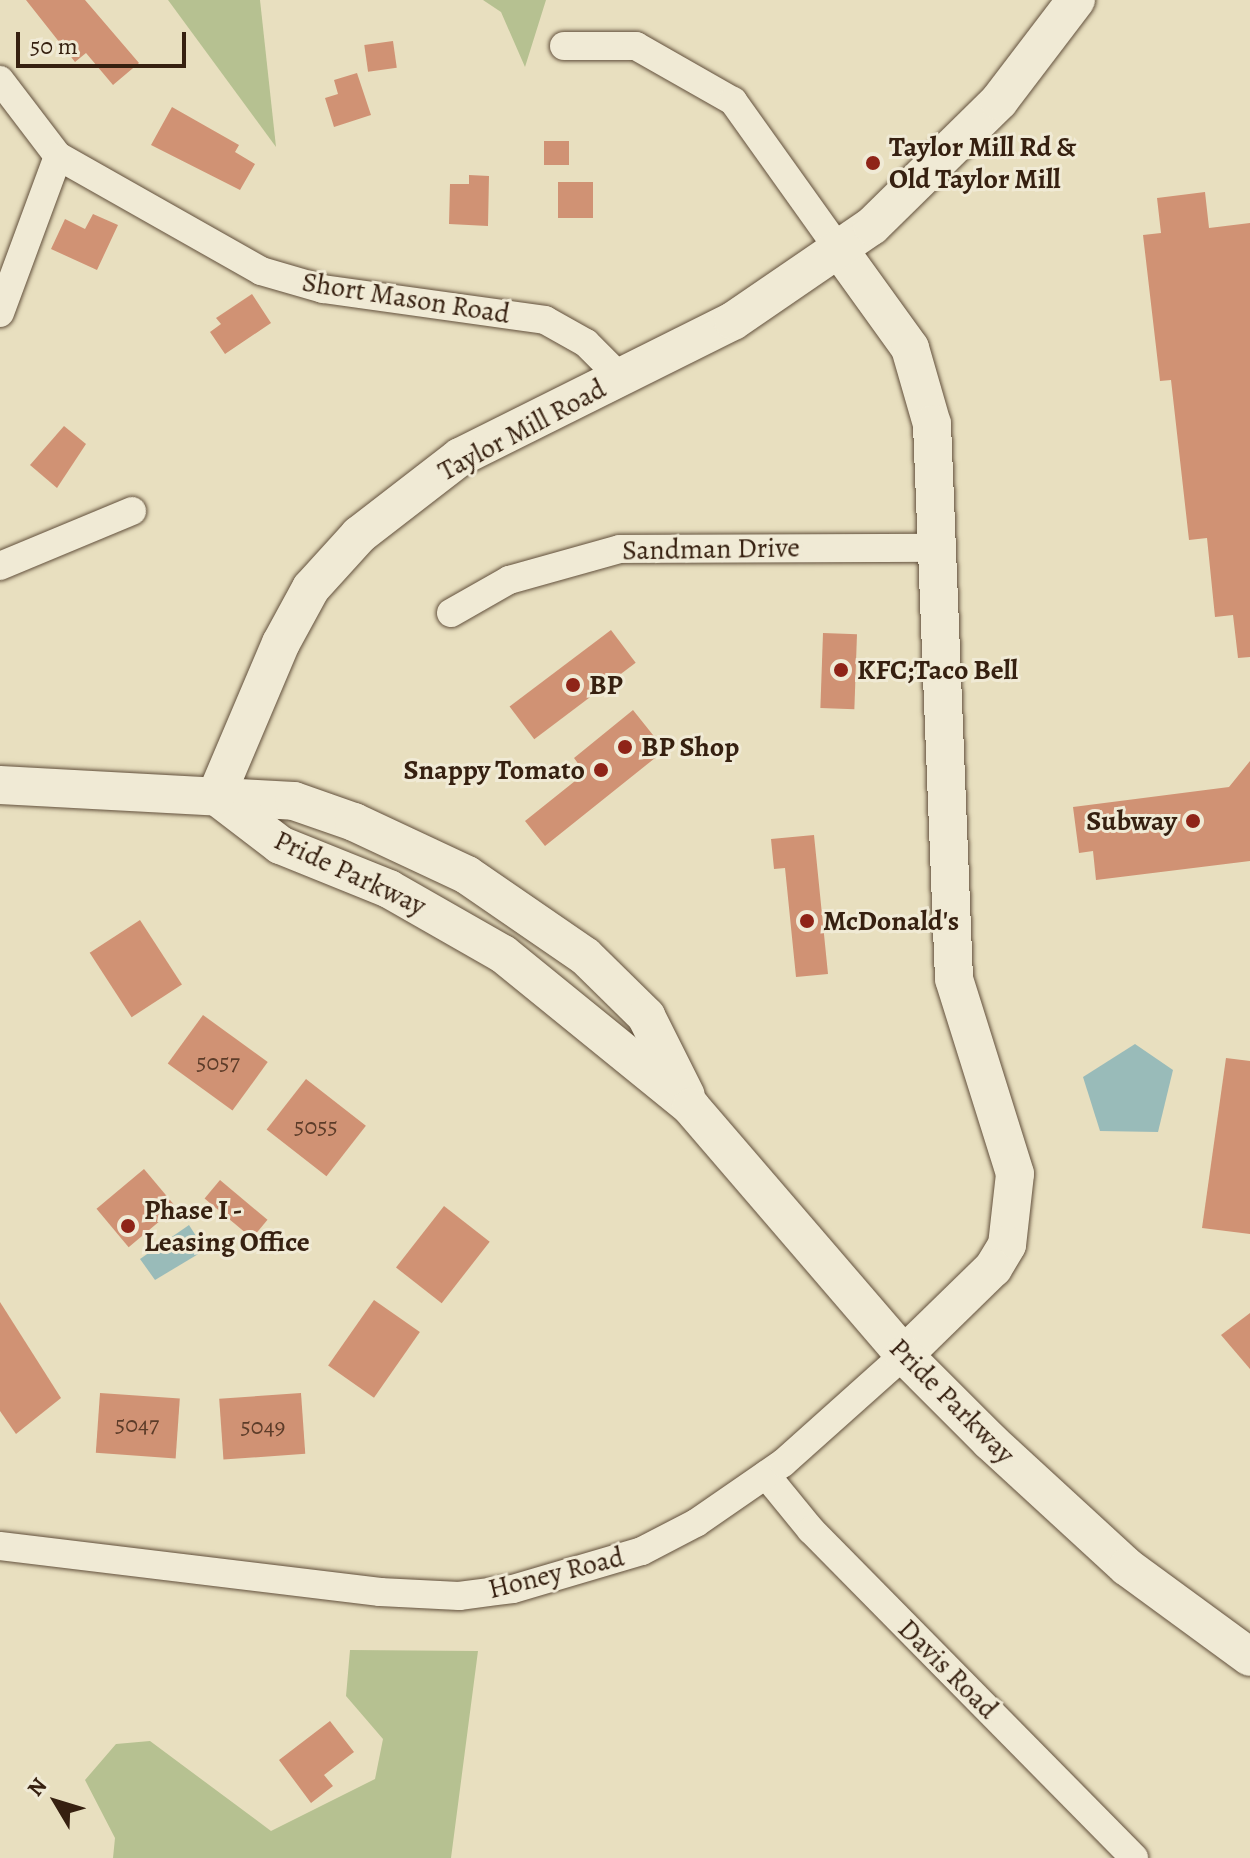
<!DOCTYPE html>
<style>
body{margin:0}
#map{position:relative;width:1250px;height:1858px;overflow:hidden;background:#e8dfbf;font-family:Alegreya,serif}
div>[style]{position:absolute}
.green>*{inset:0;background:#b6c191}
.water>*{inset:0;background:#99bbb9}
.building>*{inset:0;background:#d09274;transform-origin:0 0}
.roads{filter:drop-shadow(0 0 2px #62503c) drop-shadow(0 0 2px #62503c)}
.street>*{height:28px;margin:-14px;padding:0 14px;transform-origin:14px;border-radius:14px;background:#f0ead5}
.secondary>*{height:38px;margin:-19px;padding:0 19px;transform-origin:19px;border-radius:19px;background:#f0ead5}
.dots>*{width:22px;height:22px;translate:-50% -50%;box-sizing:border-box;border:4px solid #f0ead5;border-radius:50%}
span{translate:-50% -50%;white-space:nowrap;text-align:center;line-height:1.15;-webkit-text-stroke:6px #f0ead5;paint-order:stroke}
.number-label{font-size:24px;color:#5c3c29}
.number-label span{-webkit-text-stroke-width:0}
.poi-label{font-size:28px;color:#362010;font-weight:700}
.left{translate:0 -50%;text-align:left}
.right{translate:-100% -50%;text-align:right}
.street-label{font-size:28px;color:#362010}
.north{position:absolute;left:16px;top:1762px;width:80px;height:80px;-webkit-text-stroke:6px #f0ead5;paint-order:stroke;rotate:308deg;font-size:22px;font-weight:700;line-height:32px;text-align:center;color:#362010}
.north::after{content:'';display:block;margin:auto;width:28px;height:36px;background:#362010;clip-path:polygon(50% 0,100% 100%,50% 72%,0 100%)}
.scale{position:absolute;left:16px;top:32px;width:170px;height:36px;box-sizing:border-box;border:4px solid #362010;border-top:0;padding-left:10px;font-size:24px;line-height:28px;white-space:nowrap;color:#362010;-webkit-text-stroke:6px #f0ead5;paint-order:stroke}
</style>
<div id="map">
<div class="green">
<i style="clip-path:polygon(168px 0,260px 0,276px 147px)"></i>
<i style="clip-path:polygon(483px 0,546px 0,525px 67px,501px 12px)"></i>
<i style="clip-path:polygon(350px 1650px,478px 1651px,451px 1858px,113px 1858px,115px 1838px,85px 1780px,116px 1744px,150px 1741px,271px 1831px,375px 1779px,383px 1739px,346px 1696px)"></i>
</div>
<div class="water">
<i style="clip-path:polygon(1135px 1044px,1173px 1070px,1158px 1132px,1100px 1131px,1083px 1077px)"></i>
<i style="clip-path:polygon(189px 1225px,205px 1250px,155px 1280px,140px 1259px)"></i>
</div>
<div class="building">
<i style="clip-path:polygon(26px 0,85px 0,139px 63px,113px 85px,86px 53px,75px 62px)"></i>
<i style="left:393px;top:41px;width:27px;height:29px;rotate:82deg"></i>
<i style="clip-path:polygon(357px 73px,371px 115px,334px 127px,325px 98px,338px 94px,334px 80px)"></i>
<i style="clip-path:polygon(172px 107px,239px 145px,235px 152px,255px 164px,240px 190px,151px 145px)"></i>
<i style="left:544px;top:141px;width:25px;height:24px"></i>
<i style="clip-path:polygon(469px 175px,489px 176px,488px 226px,449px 224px,450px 184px,469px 184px)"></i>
<i style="left:558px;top:182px;width:35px;height:36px"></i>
<i style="clip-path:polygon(1205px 192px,1209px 228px,1250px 223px,1250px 657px,1238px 658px,1233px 615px,1215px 617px,1207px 538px,1189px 540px,1171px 380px,1160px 381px,1143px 235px,1161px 233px,1157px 198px)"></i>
<i style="clip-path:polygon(93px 214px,118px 225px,97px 270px,51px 249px,65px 219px,85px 229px)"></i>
<i style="clip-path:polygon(252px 294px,271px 323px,225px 354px,210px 332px,221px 324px,216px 318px)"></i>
<i style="clip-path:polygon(64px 426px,86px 444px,57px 488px,30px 465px)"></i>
<i style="left:611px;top:630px;width:41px;height:127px;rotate:53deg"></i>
<i style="left:823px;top:633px;width:34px;height:75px;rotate:2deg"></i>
<i style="clip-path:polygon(633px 710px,665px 750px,545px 846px,525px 821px,585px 773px,574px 758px)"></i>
<i style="clip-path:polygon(1250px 761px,1250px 861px,1096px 880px,1093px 851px,1079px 853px,1073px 807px,1229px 787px)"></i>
<i style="clip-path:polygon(814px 835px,828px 974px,796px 977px,785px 868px,774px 869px,771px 839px)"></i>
<i style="left:140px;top:920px;width:77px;height:60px;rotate:57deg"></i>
<i style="left:203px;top:1015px;width:80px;height:60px;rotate:36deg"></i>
<i style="clip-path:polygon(1226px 1058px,1250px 1061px,1250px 1234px,1202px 1228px)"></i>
<i style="left:306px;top:1079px;width:76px;height:64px;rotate:38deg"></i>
<i style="left:144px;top:1169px;width:50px;height:62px;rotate:50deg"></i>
<i style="left:220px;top:1180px;width:62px;height:24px;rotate:40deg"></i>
<i style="left:444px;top:1206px;width:58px;height:78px;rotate:38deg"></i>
<i style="left:374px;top:1300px;width:56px;height:80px;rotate:35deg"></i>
<i style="clip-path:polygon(0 1302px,61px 1398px,16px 1434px,0 1411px)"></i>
<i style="clip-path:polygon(1250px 1313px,1250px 1369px,1221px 1335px)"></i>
<i style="left:100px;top:1393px;width:80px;height:60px;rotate:4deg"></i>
<i style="left:301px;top:1393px;width:61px;height:82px;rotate:86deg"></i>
<i style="clip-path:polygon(330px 1721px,354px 1752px,324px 1775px,333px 1786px,311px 1803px,279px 1760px)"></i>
</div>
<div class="roads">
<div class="street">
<i style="left:564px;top:46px;width:72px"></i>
<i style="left:636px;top:46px;width:112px;rotate:29.6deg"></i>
<i style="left:733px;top:101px;width:181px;rotate:54.5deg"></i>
<i style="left:0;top:80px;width:96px;rotate:52.7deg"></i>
<i style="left:58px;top:156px;width:233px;rotate:29.5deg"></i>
<i style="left:261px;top:271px;width:65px;rotate:16.2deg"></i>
<i style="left:323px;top:289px;width:224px;rotate:7.9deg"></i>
<i style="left:545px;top:320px;width:47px;rotate:29.3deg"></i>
<i style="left:586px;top:343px;width:49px;rotate:45deg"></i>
<i style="left:0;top:313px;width:167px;rotate:-69.7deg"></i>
<i style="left:0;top:566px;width:143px;rotate:-22.6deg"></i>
<i style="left:451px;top:613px;width:67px;rotate:-29.6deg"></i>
<i style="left:509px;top:580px;width:115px;rotate:-15.6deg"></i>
<i style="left:620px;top:549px;width:316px;rotate:-0.2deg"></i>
<i style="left:766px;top:1475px;width:71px;rotate:50.7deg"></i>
<i style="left:811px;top:1530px;width:460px;rotate:45.4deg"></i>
<i style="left:0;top:1546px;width:383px;rotate:6.9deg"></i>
<i style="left:380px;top:1592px;width:79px;rotate:2.9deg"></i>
<i style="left:459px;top:1596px;width:54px;rotate:-7.4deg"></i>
<i style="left:513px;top:1589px;width:134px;rotate:-16.4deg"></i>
<i style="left:642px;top:1551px;width:61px;rotate:-27.4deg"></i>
<i style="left:696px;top:1523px;width:106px;rotate:-34.6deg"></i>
<i style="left:783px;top:1463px;width:162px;rotate:-41.8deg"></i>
</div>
<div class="secondary">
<i style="left:838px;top:248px;width:123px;rotate:54.2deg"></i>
<i style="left:910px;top:348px;width:79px;rotate:73.9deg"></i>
<i style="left:932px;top:424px;width:555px;rotate:87.73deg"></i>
<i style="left:954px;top:979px;width:204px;rotate:72.6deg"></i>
<i style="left:1015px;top:1174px;width:71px;rotate:96.4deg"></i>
<i style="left:1007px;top:1245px;width:27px;rotate:121deg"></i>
<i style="left:993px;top:1268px;width:124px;rotate:135.7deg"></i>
<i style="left:0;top:785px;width:294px;rotate:3.1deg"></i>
<i style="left:294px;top:801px;width:64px;rotate:19.3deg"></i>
<i style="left:354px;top:822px;width:125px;rotate:25.1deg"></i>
<i style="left:467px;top:875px;width:143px;rotate:34.5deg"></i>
<i style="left:585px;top:956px;width:86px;rotate:44.5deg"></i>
<i style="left:646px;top:1016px;width:89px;rotate:63.4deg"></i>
<i style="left:216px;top:796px;width:81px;rotate:37.4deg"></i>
<i style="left:280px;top:845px;width:118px;rotate:22deg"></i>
<i style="left:389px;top:889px;width:131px;rotate:29.7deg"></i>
<i style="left:503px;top:954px;width:242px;rotate:39.1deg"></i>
<i style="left:691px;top:1107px;width:327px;rotate:49.3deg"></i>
<i style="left:904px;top:1355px;width:122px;rotate:45deg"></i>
<i style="left:990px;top:1441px;width:186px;rotate:42.6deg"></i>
<i style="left:1127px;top:1567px;width:152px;rotate:36.2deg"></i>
<i style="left:216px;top:796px;width:166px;rotate:-67deg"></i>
<i style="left:281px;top:643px;width:63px;rotate:-61.4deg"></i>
<i style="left:311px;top:588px;width:72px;rotate:-47.8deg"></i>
<i style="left:359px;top:535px;width:128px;rotate:-37.7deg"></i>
<i style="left:460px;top:457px;width:305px;rotate:-26.5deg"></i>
<i style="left:733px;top:321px;width:168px;rotate:-34.4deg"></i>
<i style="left:872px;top:226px;width:178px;rotate:-44.5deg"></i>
<i style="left:999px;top:101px;width:127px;rotate:-52.7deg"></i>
</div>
</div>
<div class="dots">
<i style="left:873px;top:163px;background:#8f2418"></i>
<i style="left:841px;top:670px;background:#8f2418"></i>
<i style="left:573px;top:685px;background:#8f2418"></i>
<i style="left:625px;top:747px;background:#8f2418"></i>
<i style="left:601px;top:770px;background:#8f2418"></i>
<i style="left:1193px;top:821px;background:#8f2418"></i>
<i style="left:807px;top:921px;background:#8f2418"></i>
<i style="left:128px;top:1226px;background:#8f2418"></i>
</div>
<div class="number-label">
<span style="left:218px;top:1063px">5057</span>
<span style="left:316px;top:1127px">5055</span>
<span style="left:137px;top:1425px">5047</span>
<span style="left:263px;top:1427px">5049</span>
</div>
<div class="poi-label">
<span class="left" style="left:889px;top:163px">Taylor Mill Rd &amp;<br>Old Taylor Mill</span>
<span class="left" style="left:857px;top:670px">KFC;Taco Bell</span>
<span class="left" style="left:589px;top:685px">BP</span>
<span class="left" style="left:641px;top:747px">BP Shop</span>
<span class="right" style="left:585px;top:770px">Snappy Tomato</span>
<span class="right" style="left:1177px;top:821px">Subway</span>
<span class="left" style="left:823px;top:921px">McDonald's</span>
<span class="left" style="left:144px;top:1226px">Phase I -<br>Leasing Office</span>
</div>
<div class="street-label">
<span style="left:406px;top:298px;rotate:9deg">Short Mason Road</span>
<span style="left:522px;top:430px;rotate:-28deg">Taylor Mill Road</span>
<span style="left:711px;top:549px;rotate:-1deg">Sandman Drive</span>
<span style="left:350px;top:873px;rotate:25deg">Pride Parkway</span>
<span style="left:952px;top:1401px;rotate:45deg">Pride Parkway</span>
<span style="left:556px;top:1573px;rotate:-14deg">Honey Road</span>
<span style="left:948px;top:1669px;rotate:45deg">Davis Road</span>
</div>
<div class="north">N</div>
<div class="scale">50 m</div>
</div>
